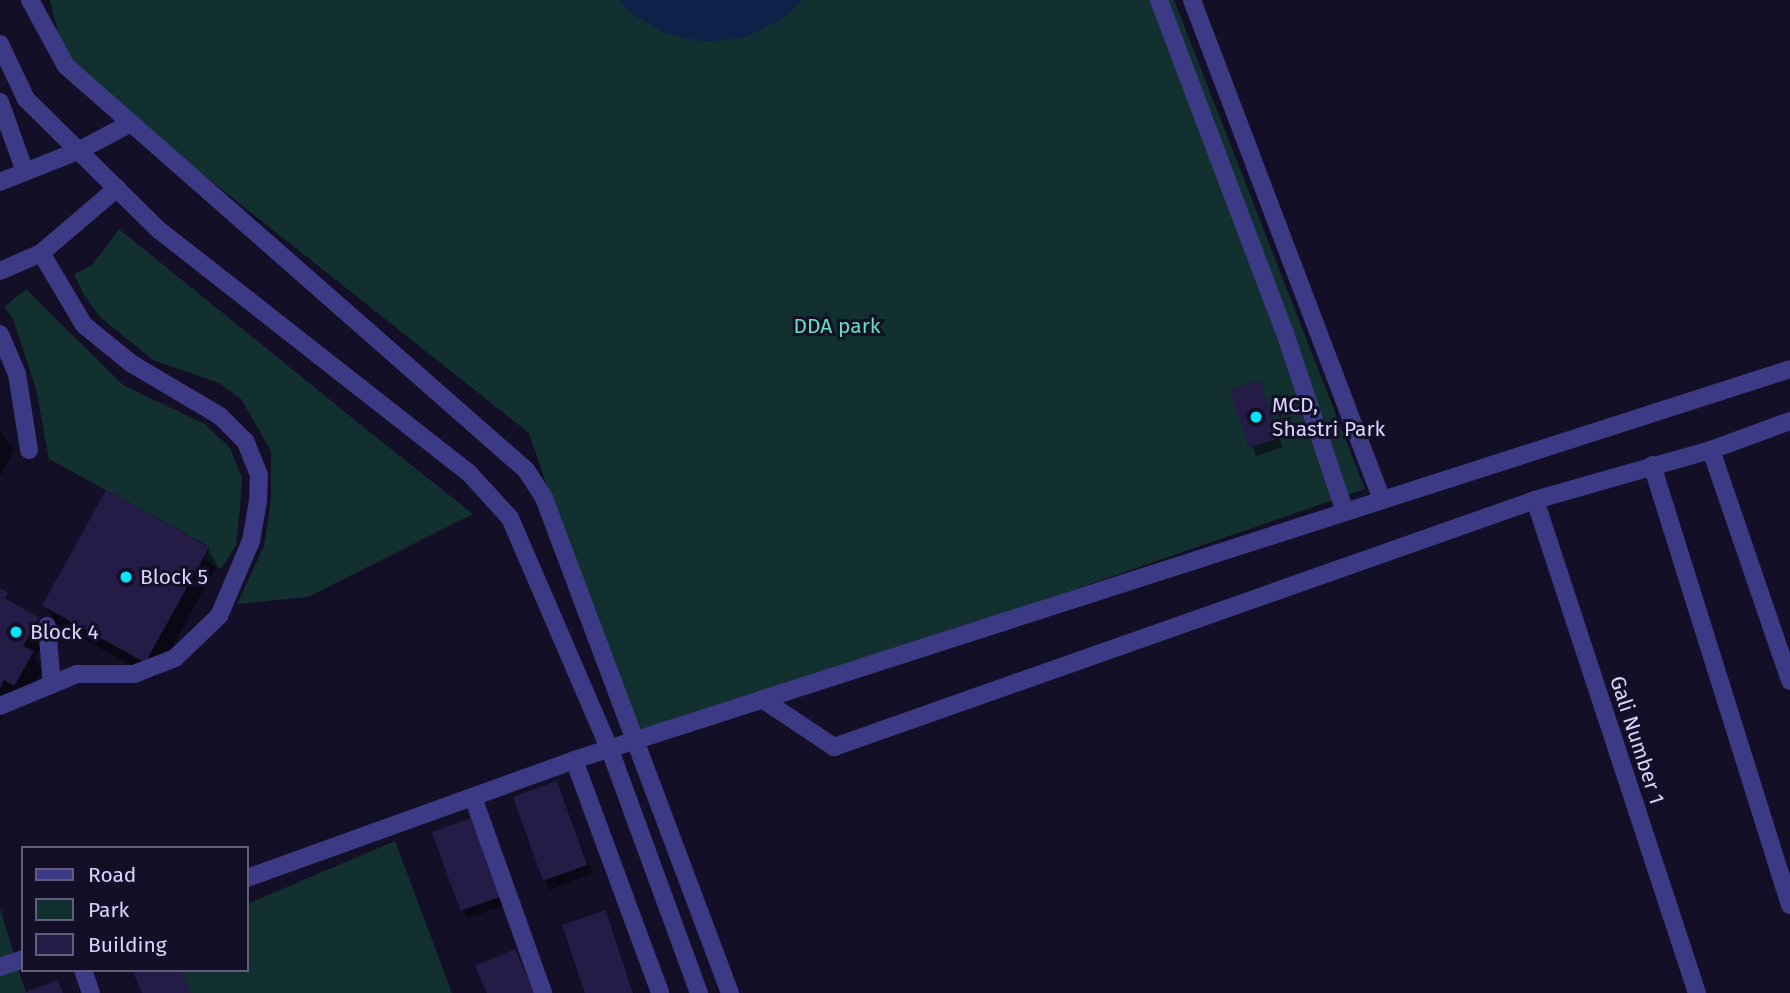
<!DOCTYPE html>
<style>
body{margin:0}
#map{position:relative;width:1790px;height:993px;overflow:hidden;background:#130f26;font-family:"Fira Sans",sans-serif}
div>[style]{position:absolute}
.green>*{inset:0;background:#12302f}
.water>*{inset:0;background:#0c2248}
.shadow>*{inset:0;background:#0007;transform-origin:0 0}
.building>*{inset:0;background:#241b47;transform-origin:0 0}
.minor>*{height:18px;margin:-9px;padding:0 9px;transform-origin:9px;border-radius:9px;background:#3d3a85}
.dots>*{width:19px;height:19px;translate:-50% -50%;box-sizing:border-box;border:4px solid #130f26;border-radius:50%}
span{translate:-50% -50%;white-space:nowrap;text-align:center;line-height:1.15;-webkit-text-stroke:6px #130f26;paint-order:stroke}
.park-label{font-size:21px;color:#5fe0c0}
.poi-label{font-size:21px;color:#d9d4ff}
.left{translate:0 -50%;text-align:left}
.street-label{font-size:21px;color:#d9d4ff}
.legend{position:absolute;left:21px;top:846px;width:228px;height:126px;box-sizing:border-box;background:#130f26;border:2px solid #625e7d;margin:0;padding:9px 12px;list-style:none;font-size:21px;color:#d9d4ff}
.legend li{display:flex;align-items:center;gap:14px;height:35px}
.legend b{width:35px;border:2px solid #625e7d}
</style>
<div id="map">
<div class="green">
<i style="clip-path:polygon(50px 0,1174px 0,1365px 489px,633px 742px,529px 433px,66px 66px)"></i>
<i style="clip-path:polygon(119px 229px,366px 429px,473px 514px,308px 597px,237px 604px,264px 546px,271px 499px,271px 451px,241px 399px,219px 383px,153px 360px,100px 317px,84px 295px,74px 274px,92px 265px)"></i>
<i style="clip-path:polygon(26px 289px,123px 385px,205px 424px,230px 448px,242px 477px,241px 497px,236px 546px,221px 569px,205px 560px,210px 547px,49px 459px,36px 389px,13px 319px,4px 307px)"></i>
<i style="clip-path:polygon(395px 841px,452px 993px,189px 993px,181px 970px,247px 970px,247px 904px)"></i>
<i style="clip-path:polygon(0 908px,16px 961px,26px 993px,0 993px)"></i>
</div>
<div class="water">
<i style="clip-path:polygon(619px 0,802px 0,782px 19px,746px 37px,706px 42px,667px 34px,632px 14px)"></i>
</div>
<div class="shadow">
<i style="left:1259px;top:382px;width:69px;height:28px;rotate:70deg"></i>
<i style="clip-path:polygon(0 431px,14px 450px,0 476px)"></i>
<i style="clip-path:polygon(207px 548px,217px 565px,155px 679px,55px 623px,45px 606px)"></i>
<i style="clip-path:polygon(0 593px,38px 619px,47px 636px,35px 658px,42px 670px,24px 702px,14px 696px,0 722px)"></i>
<i style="left:561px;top:792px;width:87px;height:46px;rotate:69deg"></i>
<i style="clip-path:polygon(476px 819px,509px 904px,467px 918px,463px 910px)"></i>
<i style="clip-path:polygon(605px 913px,610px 921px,634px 993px,587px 993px)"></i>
</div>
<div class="building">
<i style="left:1260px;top:380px;width:61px;height:32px;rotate:72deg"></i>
<i style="left:106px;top:490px;width:118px;height:132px;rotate:29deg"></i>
<i style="clip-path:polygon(0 588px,8px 593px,5px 598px,39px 618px,23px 646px,34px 651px,14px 686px,4px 680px,0 688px)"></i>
<i style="left:557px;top:781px;width:89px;height:47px;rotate:70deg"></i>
<i style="left:476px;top:816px;width:84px;height:47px;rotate:70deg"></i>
<i style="clip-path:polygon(606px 910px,633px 993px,585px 993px,562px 925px)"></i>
<i style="clip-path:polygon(515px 949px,534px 993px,487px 993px,475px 966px)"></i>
<i style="clip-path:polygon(132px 970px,181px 970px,191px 993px,142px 993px)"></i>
<i style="clip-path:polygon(58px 980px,63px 993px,23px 993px)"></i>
</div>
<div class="minor">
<i style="left:30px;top:0;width:75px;rotate:61.4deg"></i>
<i style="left:66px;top:66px;width:612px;rotate:41.29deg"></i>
<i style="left:526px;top:470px;width:33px;rotate:57deg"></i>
<i style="left:544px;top:498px;width:529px;rotate:69.41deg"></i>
<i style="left:1159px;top:0;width:353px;rotate:69.3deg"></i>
<i style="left:1284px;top:330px;width:192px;rotate:71.5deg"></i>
<i style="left:1192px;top:0;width:535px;rotate:69.19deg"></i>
<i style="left:0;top:44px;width:61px;rotate:64.7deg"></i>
<i style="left:26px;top:99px;width:187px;rotate:44.6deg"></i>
<i style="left:159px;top:230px;width:394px;rotate:38.1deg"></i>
<i style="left:469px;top:473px;width:61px;rotate:47.7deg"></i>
<i style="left:510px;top:518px;width:253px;rotate:66.7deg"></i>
<i style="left:610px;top:750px;width:259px;rotate:69.9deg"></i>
<i style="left:0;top:102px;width:74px;rotate:70.3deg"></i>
<i style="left:0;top:182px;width:84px;rotate:-21.7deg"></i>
<i style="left:78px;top:151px;width:60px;rotate:-27.8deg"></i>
<i style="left:0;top:271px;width:45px;rotate:-23.7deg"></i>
<i style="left:41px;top:253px;width:100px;rotate:-40.5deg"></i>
<i style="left:0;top:334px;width:43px;rotate:67deg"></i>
<i style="left:17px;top:374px;width:77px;rotate:81deg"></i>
<i style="left:1711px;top:450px;width:244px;rotate:71.1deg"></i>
<i style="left:1652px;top:465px;width:461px;rotate:72.6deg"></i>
<i style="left:1535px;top:500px;width:519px;rotate:71.81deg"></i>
<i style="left:47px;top:626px;width:59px;rotate:85.2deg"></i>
<i style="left:762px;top:699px;width:87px;rotate:33.7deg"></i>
<i style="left:834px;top:747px;width:743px;rotate:-19.41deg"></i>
<i style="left:1535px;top:500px;width:183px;rotate:-15.9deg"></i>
<i style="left:1711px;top:450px;width:84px;rotate:-20.2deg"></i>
<i style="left:0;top:706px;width:83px;rotate:-22.6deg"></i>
<i style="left:77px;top:674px;width:57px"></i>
<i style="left:134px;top:674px;width:44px;rotate:-21.3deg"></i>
<i style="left:175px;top:658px;width:61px;rotate:-43.7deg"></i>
<i style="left:219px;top:616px;width:82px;rotate:-66.9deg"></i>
<i style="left:251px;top:541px;width:40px;rotate:-80deg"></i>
<i style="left:258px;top:502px;width:27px;rotate:-88deg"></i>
<i style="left:259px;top:475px;width:37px;rotate:-112deg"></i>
<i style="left:245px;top:441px;width:35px;rotate:-135deg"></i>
<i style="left:220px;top:416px;width:102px;rotate:-149.4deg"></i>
<i style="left:132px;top:364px;width:62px;rotate:-140.9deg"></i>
<i style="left:84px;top:325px;width:84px;rotate:-120.8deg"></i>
<i style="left:574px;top:760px;width:248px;rotate:69.7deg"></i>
<i style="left:473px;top:797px;width:208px;rotate:70.3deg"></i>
<i style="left:247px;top:878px;width:348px;rotate:-19.8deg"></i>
<i style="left:574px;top:760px;width:1277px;rotate:-17.82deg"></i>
<i style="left:0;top:967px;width:24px;rotate:-19deg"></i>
<i style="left:83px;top:970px;width:24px;rotate:71deg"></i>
</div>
<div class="dots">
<i style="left:1256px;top:417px;background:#00e5ff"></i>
<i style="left:126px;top:577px;background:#00e5ff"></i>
<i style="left:16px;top:632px;background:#00e5ff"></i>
</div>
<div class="park-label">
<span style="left:837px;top:326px">DDA park</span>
</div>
<div class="poi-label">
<span class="left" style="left:1272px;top:417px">MCD,<br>Shastri Park</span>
<span class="left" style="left:140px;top:577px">Block 5</span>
<span class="left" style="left:30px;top:632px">Block 4</span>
</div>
<div class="street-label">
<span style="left:1637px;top:740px;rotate:72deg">Gali Number 1</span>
</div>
<ul class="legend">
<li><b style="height:9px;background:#3d3a85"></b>Road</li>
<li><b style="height:19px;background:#12302f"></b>Park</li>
<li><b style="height:19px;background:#241b47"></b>Building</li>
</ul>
</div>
